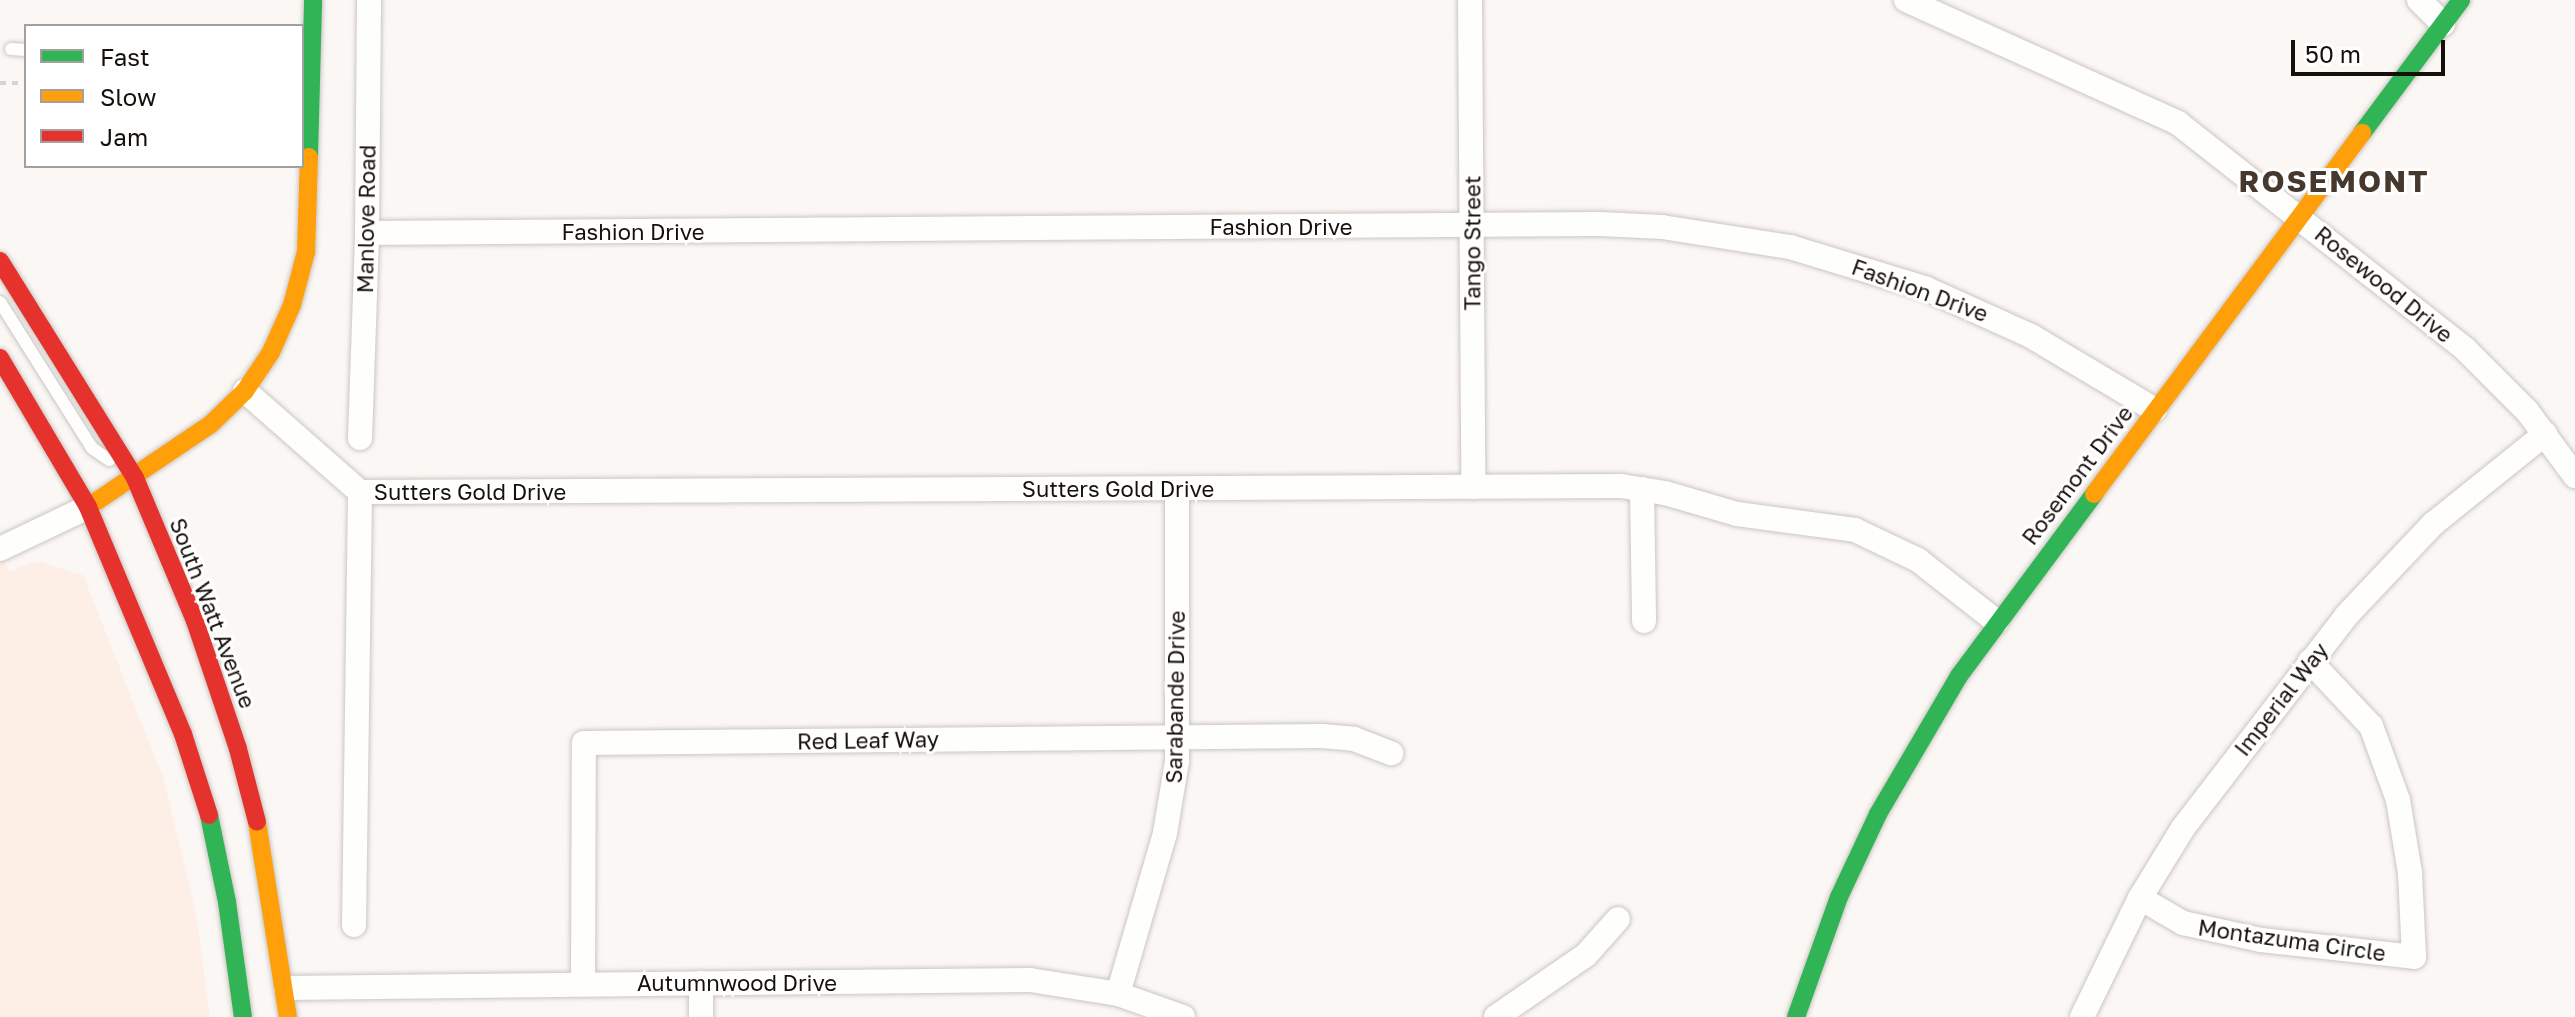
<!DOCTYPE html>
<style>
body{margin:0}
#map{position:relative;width:2575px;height:1017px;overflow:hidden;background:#fbf7f4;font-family:"Golos Text",sans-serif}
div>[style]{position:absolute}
.built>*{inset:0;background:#fdefe6}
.path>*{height:4px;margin-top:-2px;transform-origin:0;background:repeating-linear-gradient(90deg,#d6d5d5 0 6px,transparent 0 12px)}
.roads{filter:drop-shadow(0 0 2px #cbc6c2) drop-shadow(0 0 2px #cbc6c2)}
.lane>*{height:12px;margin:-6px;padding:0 6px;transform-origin:6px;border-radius:6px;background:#fefefd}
.street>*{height:24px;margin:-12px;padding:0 12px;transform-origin:12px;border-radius:12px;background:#fefefd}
.fast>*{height:18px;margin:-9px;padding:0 9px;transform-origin:9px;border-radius:9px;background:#30b455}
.slow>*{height:18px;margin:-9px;padding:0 9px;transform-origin:9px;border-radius:9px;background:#ff9f0a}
.jam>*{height:18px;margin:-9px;padding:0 9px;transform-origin:9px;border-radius:9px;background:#e5322d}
span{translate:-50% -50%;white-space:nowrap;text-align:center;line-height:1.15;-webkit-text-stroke:6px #fff;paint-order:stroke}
.street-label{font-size:22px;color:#16100b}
.district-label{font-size:30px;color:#47382d;font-weight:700;letter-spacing:2px}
.legend{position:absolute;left:24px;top:24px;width:280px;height:144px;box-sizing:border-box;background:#fff;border:2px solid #a29f9d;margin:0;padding:10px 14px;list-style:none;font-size:24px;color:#16100b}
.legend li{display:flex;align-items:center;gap:16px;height:40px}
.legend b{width:40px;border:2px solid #a29f9d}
.scale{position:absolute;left:2291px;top:40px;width:154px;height:36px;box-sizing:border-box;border:4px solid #16100b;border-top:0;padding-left:10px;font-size:24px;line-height:28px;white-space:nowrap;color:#16100b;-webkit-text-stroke:6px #fff;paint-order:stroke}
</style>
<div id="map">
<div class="built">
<i style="clip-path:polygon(0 556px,10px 571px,38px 561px,83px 575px,163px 777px,196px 913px,210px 1017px,0 1017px)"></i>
</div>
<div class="path">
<i style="left:0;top:83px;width:26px"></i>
</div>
<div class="roads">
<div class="lane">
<i style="left:11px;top:49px;width:15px;rotate:4deg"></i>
<i style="left:0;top:302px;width:173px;rotate:57.8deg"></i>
<i style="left:92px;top:448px;width:21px;rotate:35deg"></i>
</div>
<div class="street">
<i style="left:1470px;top:0;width:487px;rotate:89.6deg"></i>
<i style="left:1906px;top:0;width:299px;rotate:24.3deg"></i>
<i style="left:2178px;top:123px;width:365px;rotate:38.2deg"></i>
<i style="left:2465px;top:349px;width:88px;rotate:45deg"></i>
<i style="left:2527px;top:411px;width:81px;rotate:53.6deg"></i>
<i style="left:2419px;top:0;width:34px;rotate:45deg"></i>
<i style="left:367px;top:233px;width:1233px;rotate:-0.42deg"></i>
<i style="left:1600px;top:224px;width:62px;rotate:2.8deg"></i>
<i style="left:1662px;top:227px;width:130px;rotate:8.9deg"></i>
<i style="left:1790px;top:247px;width:143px;rotate:17deg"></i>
<i style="left:1927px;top:289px;width:114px;rotate:24.3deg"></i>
<i style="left:2031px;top:336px;width:144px;rotate:30.8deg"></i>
<i style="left:245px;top:391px;width:153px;rotate:41.3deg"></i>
<i style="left:360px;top:492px;width:1261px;rotate:-0.27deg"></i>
<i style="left:1621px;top:486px;width:45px;rotate:9deg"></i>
<i style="left:1665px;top:493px;width:75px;rotate:16.3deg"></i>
<i style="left:1737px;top:514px;width:119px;rotate:7.7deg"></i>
<i style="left:1855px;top:530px;width:70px;rotate:25.5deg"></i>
<i style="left:1918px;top:560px;width:100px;rotate:38.1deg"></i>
<i style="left:360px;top:438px;width:205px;rotate:-88deg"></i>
<i style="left:367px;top:233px;width:233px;rotate:-89.5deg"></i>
<i style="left:1642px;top:489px;width:132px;rotate:89.1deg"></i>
<i style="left:0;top:549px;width:98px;rotate:-25.5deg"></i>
<i style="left:2140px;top:898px;width:50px;rotate:30.2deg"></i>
<i style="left:2183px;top:923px;width:80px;rotate:12.3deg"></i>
<i style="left:2261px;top:940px;width:154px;rotate:6.3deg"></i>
<i style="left:2414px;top:957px;width:84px;rotate:-92.7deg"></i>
<i style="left:2410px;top:873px;width:74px;rotate:-99.3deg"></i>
<i style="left:2398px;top:800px;width:79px;rotate:-110deg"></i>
<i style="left:2371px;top:726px;width:89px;rotate:-133.2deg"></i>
<i style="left:354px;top:925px;width:433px;rotate:-89.2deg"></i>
<i style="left:583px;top:984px;width:241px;rotate:-89.8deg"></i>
<i style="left:584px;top:743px;width:738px;rotate:-0.54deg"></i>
<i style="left:1322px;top:736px;width:32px;rotate:5deg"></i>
<i style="left:1354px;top:739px;width:40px;rotate:21deg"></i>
<i style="left:286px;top:988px;width:744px;rotate:-0.62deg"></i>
<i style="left:1030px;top:980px;width:89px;rotate:9deg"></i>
<i style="left:1118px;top:994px;width:69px;rotate:19.5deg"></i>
<i style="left:1118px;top:994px;width:168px;rotate:-73.7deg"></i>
<i style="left:1165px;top:833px;width:73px;rotate:-80.5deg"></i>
<i style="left:1177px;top:761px;width:272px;rotate:-90deg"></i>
<i style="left:701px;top:1017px;width:34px;rotate:-90deg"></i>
<i style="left:1496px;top:1017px;width:109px;rotate:-34.6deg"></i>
<i style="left:1586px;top:955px;width:48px;rotate:-48.4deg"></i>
<i style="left:2082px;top:1017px;width:132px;rotate:-64deg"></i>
<i style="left:2140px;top:898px;width:82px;rotate:-58.4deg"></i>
<i style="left:2183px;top:828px;width:267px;rotate:-52.4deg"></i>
<i style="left:2346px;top:616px;width:127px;rotate:-46.6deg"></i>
<i style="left:2433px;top:524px;width:144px;rotate:-38.8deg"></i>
</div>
<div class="fast">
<i style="left:2362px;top:133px;width:166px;rotate:-53.3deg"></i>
<i style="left:309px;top:157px;width:157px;rotate:-88.5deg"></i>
<i style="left:209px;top:815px;width:89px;rotate:78.3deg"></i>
<i style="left:227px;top:902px;width:116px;rotate:82.1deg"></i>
<i style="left:1796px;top:1017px;width:127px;rotate:-70.3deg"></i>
<i style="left:1839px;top:897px;width:92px;rotate:-64.8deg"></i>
<i style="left:1878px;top:814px;width:160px;rotate:-59.6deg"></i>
<i style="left:1959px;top:676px;width:227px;rotate:-53.4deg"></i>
</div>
<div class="slow">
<i style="left:2094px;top:494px;width:450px;rotate:-53.4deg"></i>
<i style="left:88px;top:507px;width:148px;rotate:-34deg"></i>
<i style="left:211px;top:424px;width:47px;rotate:-44.1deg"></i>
<i style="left:245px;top:391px;width:47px;rotate:-56.3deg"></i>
<i style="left:271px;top:352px;width:51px;rotate:-65.9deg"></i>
<i style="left:292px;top:305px;width:55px;rotate:-75.2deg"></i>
<i style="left:306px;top:252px;width:95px;rotate:-88.2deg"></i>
<i style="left:257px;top:822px;width:197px;rotate:81deg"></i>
</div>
<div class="jam">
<i style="left:0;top:261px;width:256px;rotate:58.1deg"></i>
<i style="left:135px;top:478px;width:155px;rotate:67.2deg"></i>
<i style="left:195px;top:621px;width:135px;rotate:71.4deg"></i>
<i style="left:238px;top:749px;width:75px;rotate:75.4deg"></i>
<i style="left:0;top:358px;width:173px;rotate:59.4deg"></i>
<i style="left:88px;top:507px;width:246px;rotate:67.3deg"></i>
<i style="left:183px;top:734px;width:85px;rotate:72.2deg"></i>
</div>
</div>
<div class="street-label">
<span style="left:366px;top:219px;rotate:-89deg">Manlove Road</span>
<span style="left:1281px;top:227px">Fashion Drive</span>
<span style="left:633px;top:232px">Fashion Drive</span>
<span style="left:1472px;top:243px;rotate:-90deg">Tango Street</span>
<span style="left:2384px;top:284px;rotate:39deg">Rosewood Drive</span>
<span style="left:1920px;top:290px;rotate:20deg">Fashion Drive</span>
<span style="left:2077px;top:475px;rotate:-53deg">Rosemont Drive</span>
<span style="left:1118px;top:489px">Sutters Gold Drive</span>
<span style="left:470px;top:492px">Sutters Gold Drive</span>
<span style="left:213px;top:613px;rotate:69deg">South Watt Avenue</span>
<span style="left:1175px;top:697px;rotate:-89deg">Sarabande Drive</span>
<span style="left:2281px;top:699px;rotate:-52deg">Imperial Way</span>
<span style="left:868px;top:740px;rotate:-1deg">Red Leaf Way</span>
<span style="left:2292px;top:940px;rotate:8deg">Montazuma Circle</span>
<span style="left:737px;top:983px">Autumnwood Drive</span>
</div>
<div class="district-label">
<span style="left:2334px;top:181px">ROSEMONT</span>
</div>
<ul class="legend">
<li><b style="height:10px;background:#30b455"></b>Fast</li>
<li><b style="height:10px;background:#ff9f0a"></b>Slow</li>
<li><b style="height:10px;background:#e5322d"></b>Jam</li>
</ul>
<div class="scale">50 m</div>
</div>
